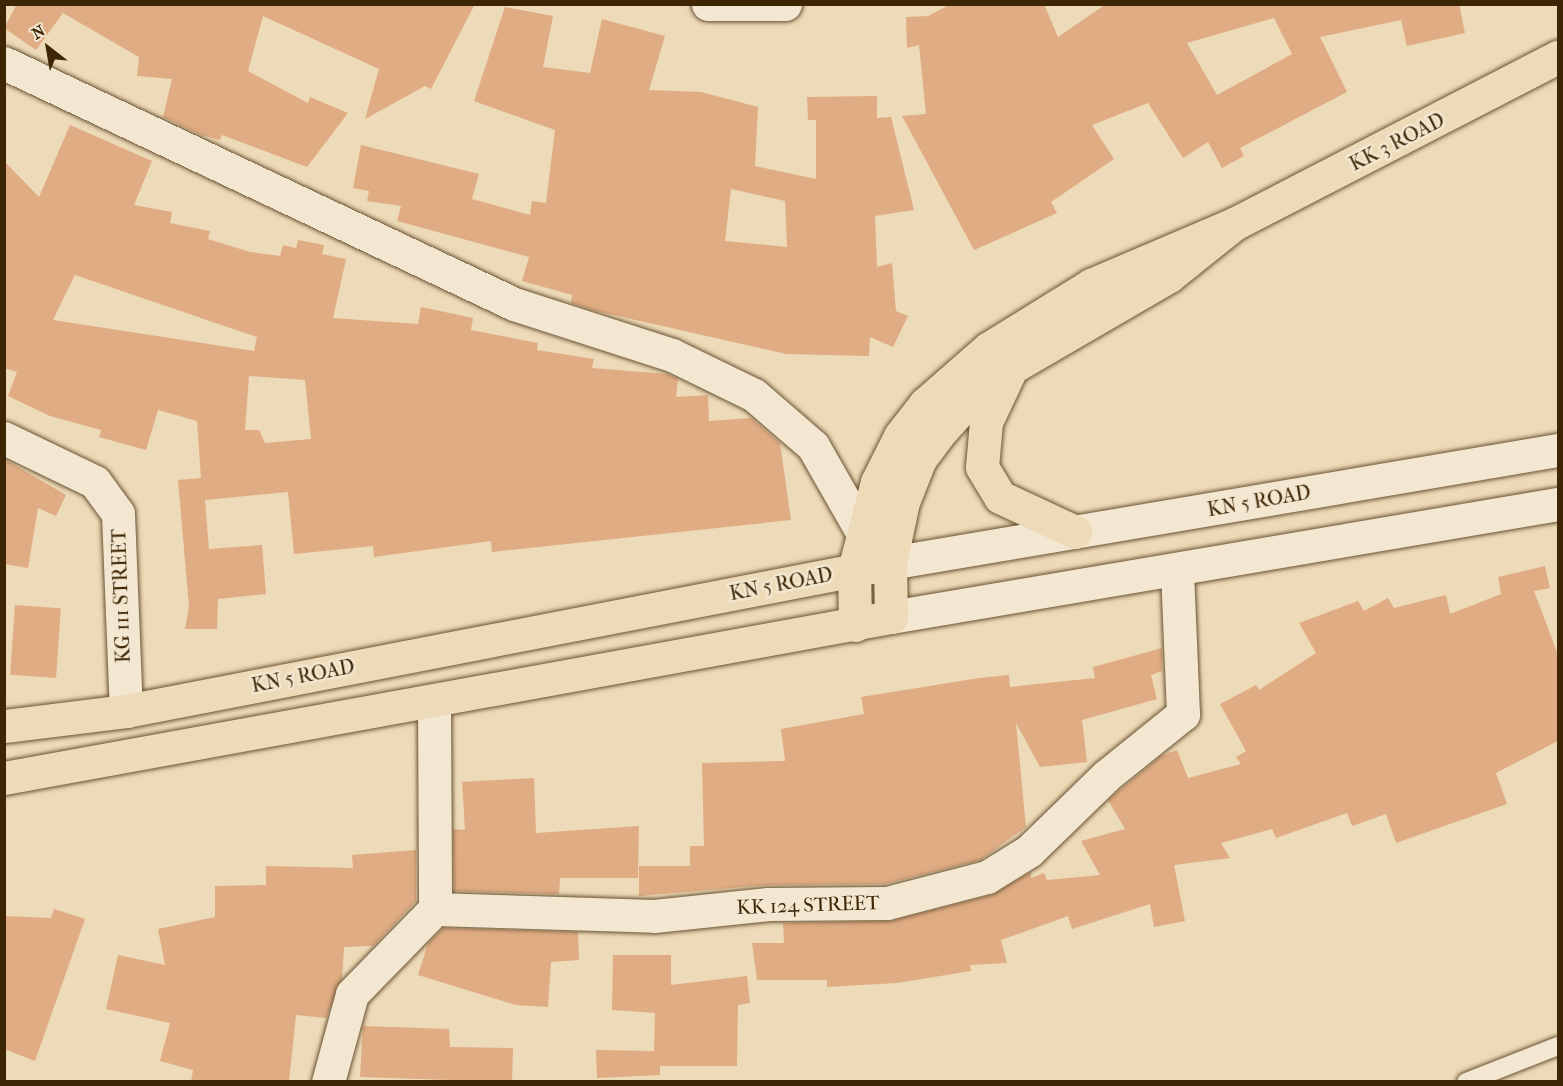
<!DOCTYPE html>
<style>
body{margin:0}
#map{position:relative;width:1563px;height:1086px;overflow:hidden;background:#eddab8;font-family:"IM FELL French Canon",serif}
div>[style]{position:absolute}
.building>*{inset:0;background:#e0ac83;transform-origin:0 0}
.roads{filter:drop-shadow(0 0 2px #6a5332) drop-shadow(0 0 2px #6a5332)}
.service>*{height:18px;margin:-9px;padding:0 9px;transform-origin:9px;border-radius:9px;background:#f3e7d1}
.minor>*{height:33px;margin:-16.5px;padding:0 16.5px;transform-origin:16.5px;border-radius:16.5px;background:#f3e7d1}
.secondary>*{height:33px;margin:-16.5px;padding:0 16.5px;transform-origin:16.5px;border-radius:16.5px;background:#f3e7d1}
.trunk>*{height:33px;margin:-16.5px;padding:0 16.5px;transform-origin:16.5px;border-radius:16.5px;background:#eddab8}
span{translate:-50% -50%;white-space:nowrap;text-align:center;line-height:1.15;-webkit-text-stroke:5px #f3e7d1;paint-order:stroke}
.street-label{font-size:20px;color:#3e2605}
.frame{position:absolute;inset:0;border:6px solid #3e2605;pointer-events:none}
.north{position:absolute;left:18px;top:18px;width:60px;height:60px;-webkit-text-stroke:4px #f3e7d1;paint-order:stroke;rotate:329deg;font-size:16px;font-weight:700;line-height:24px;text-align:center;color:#3e2605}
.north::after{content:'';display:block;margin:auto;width:21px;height:27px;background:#3e2605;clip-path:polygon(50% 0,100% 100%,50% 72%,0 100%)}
</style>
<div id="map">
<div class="building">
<i style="clip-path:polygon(17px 4px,475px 4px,431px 89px,425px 86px,365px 119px,379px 69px,263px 16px,248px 71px,308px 103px,310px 97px,348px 113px,307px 167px,222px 135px,220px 140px,201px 135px,163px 117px,172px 79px,137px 76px,139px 57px,63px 13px,36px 50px,4px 28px)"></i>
<i style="clip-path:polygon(evenodd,951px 4px,1044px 4px,1058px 37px,1106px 4px,1459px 4px,1465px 33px,1407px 46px,1401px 20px,1320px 37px,1347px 92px,1240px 148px,1244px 156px,1222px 168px,1208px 142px,1183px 158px,1148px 103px,1092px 125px,1114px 159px,1051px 202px,1057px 213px,974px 250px,902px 116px,926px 114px,919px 45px,907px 48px,906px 17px,928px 16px,951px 4px,1274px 18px,1292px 54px,1217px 95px,1187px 43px,1274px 18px)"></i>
<i style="clip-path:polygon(evenodd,505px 7px,553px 16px,543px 67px,590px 73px,602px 19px,665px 36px,649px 90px,701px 92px,758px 107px,755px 166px,816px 179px,816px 120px,808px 120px,807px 97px,877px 96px,877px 118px,891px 117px,914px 210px,875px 216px,877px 267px,892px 263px,896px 311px,908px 316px,893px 347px,870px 337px,869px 356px,786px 354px,596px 311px,571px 303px,572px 295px,522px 281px,529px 257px,397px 221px,401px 206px,367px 201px,369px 191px,353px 188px,361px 145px,479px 174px,472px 199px,530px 215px,532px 201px,546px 203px,555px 130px,474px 101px,505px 7px,731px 189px,785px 201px,787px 247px,725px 241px,731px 189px)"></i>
<i style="clip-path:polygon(evenodd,70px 125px,152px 161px,134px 205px,172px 212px,170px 223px,210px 231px,208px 239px,250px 252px,280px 256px,283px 245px,296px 248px,298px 240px,324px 245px,322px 254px,346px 259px,333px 318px,418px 324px,421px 307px,473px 318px,471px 330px,538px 343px,537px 350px,594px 359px,592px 368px,668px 374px,678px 379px,676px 397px,708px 395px,709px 421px,751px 418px,780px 443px,791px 520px,492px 552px,491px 541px,374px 557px,373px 546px,294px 554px,288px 492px,205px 500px,209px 549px,262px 545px,266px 594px,218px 599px,217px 629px,185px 629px,189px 606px,178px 480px,201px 478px,197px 421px,158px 410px,146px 450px,99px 437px,101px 430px,50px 416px,8px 396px,17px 372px,4px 368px,4px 161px,39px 197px,70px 125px,75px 275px,257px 337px,254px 351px,53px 320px,75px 275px,70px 125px,249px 376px,305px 380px,311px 439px,265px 443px,259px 430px,245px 430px,249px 376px)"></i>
<i style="clip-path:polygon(4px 459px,66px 495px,56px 516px,38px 508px,28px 568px,4px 564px)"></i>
<i style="clip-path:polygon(1545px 566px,1550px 588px,1534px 591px,1558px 655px,1558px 741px,1496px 773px,1507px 804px,1396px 843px,1386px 814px,1352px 826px,1347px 813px,1276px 838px,1272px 829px,1221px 843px,1230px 858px,1174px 865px,1185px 921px,1154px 927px,1150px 904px,1072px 929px,1068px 916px,1001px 940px,1007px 963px,970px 965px,971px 971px,897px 983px,827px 987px,827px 980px,757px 980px,752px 943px,784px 943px,783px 923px,891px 921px,992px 895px,1031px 872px,1031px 878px,1044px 873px,1047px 880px,1100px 875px,1081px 841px,1125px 829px,1108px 800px,1161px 756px,1177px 750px,1188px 778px,1241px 764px,1236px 757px,1246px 751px,1220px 704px,1256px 685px,1259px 690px,1316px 653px,1299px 623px,1358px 601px,1364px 611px,1388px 598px,1394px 608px,1446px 595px,1450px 614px,1501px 594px,1498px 577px)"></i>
<i style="left:15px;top:605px;width:46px;height:70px;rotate:4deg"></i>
<i style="clip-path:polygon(1162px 648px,1162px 671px,1151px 675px,1157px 699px,1082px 720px,1087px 762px,1040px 767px,1016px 723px,1026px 827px,980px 860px,885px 884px,768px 885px,639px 896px,639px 866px,690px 866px,690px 846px,704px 846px,702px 763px,785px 761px,781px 729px,864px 714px,861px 697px,979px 678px,1009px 675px,1010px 687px,1095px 678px,1093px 667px)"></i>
<i style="clip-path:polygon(534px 778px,536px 833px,639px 826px,638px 878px,560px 878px,559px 894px,454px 891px,453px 829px,465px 830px,462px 782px)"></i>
<i style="clip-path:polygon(416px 850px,416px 901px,373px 946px,344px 947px,342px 978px,326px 1018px,296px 1015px,289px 1082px,191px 1082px,193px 1070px,160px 1061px,170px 1023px,106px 1009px,118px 955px,165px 965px,158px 929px,215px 917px,215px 886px,266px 885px,266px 866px,353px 868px,352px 855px)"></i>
<i style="clip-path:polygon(54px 909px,85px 919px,35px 1061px,4px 1049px,4px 916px,51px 918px)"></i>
<i style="clip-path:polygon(443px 928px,578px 932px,579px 960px,551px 962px,548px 1007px,516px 1005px,418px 975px,428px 943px)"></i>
<i style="clip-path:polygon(613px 955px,671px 955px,671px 985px,747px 976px,750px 1003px,738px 1005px,737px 1066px,660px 1066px,660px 1075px,597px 1078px,596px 1050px,654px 1051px,655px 1013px,612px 1010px)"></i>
<i style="clip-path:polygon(363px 1026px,449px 1029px,450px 1047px,513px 1048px,512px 1082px,360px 1077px)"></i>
</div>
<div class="roads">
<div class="service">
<i style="left:1466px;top:1082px;width:99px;rotate:-21.4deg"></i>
</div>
<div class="minor">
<i style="left:708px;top:4px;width:77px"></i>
<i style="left:4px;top:63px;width:564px;rotate:25.29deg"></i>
<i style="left:514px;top:304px;width:166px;rotate:17.9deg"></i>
<i style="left:672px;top:355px;width:91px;rotate:26deg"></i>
<i style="left:754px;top:395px;width:78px;rotate:40.8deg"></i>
<i style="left:813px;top:446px;width:97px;rotate:60.3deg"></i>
<i style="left:4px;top:438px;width:101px;rotate:25.8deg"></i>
<i style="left:95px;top:482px;width:39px;rotate:54deg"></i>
<i style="left:118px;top:514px;width:197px;rotate:87.7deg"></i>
<i style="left:434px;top:702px;width:207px;rotate:89.7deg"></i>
<i style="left:328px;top:1082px;width:91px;rotate:-74.7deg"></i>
<i style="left:352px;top:994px;width:119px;rotate:-45.7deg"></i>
<i style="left:435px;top:909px;width:219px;rotate:1.8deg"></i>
<i style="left:654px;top:916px;width:115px;rotate:-6deg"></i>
<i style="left:768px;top:904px;width:119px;rotate:-0.5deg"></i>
<i style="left:887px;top:903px;width:103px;rotate:-14.6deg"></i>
<i style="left:987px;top:877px;width:49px;rotate:-31.8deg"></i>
<i style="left:1029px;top:851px;width:107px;rotate:-44.2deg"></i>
<i style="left:1106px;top:776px;width:99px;rotate:-38.8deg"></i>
<i style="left:1183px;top:714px;width:145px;rotate:-92.4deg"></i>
</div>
<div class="secondary">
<i style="left:890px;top:563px;width:677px;rotate:-9.6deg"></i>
<i style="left:891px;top:617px;width:677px;rotate:-9.62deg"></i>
</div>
<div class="trunk">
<i style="left:1010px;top:371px;width:56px;rotate:115.2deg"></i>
<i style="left:986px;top:422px;width:45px;rotate:95.1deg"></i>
<i style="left:982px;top:467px;width:35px;rotate:59deg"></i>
<i style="left:1000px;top:497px;width:83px;rotate:25deg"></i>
<i style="left:855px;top:625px;width:55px;rotate:-91deg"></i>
<i style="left:854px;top:570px;width:91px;rotate:-75.4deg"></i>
<i style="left:877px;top:482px;width:51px;rotate:-63.4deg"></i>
<i style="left:900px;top:436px;width:41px;rotate:-52deg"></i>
<i style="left:925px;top:404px;width:85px;rotate:-41.2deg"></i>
<i style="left:989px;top:348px;width:120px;rotate:-31.7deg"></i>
<i style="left:1091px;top:285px;width:155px;rotate:-23.1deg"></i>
<i style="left:1234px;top:224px;width:365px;rotate:-27.3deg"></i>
<i style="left:4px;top:726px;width:123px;rotate:-7deg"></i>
<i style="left:126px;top:711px;width:764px;rotate:-10.94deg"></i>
<i style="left:4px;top:778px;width:901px;rotate:-10.29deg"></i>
<i style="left:891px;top:617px;width:54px;rotate:-91.1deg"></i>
<i style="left:890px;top:563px;width:62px;rotate:-78deg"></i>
<i style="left:903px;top:502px;width:46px;rotate:-68.4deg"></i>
<i style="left:920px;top:459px;width:38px;rotate:-53deg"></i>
<i style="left:943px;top:429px;width:40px;rotate:-48deg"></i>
<i style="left:970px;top:399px;width:51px;rotate:-37.1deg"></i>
<i style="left:1011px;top:368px;width:183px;rotate:-30.2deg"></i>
<i style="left:1169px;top:276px;width:83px;rotate:-38.7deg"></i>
</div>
</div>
<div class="street-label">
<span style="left:1397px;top:142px;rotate:-27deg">KK 3 ROAD</span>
<span style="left:1259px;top:501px;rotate:-10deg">KN 5 ROAD</span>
<span style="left:781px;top:584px;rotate:-11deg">KN 5 ROAD</span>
<span style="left:121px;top:596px;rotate:-92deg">KG 111 STREET</span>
<span style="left:303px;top:676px;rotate:-11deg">KN 5 ROAD</span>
<span style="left:808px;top:905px;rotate:-2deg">KK 124 STREET</span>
</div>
<div class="frame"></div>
<div class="north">N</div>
</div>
